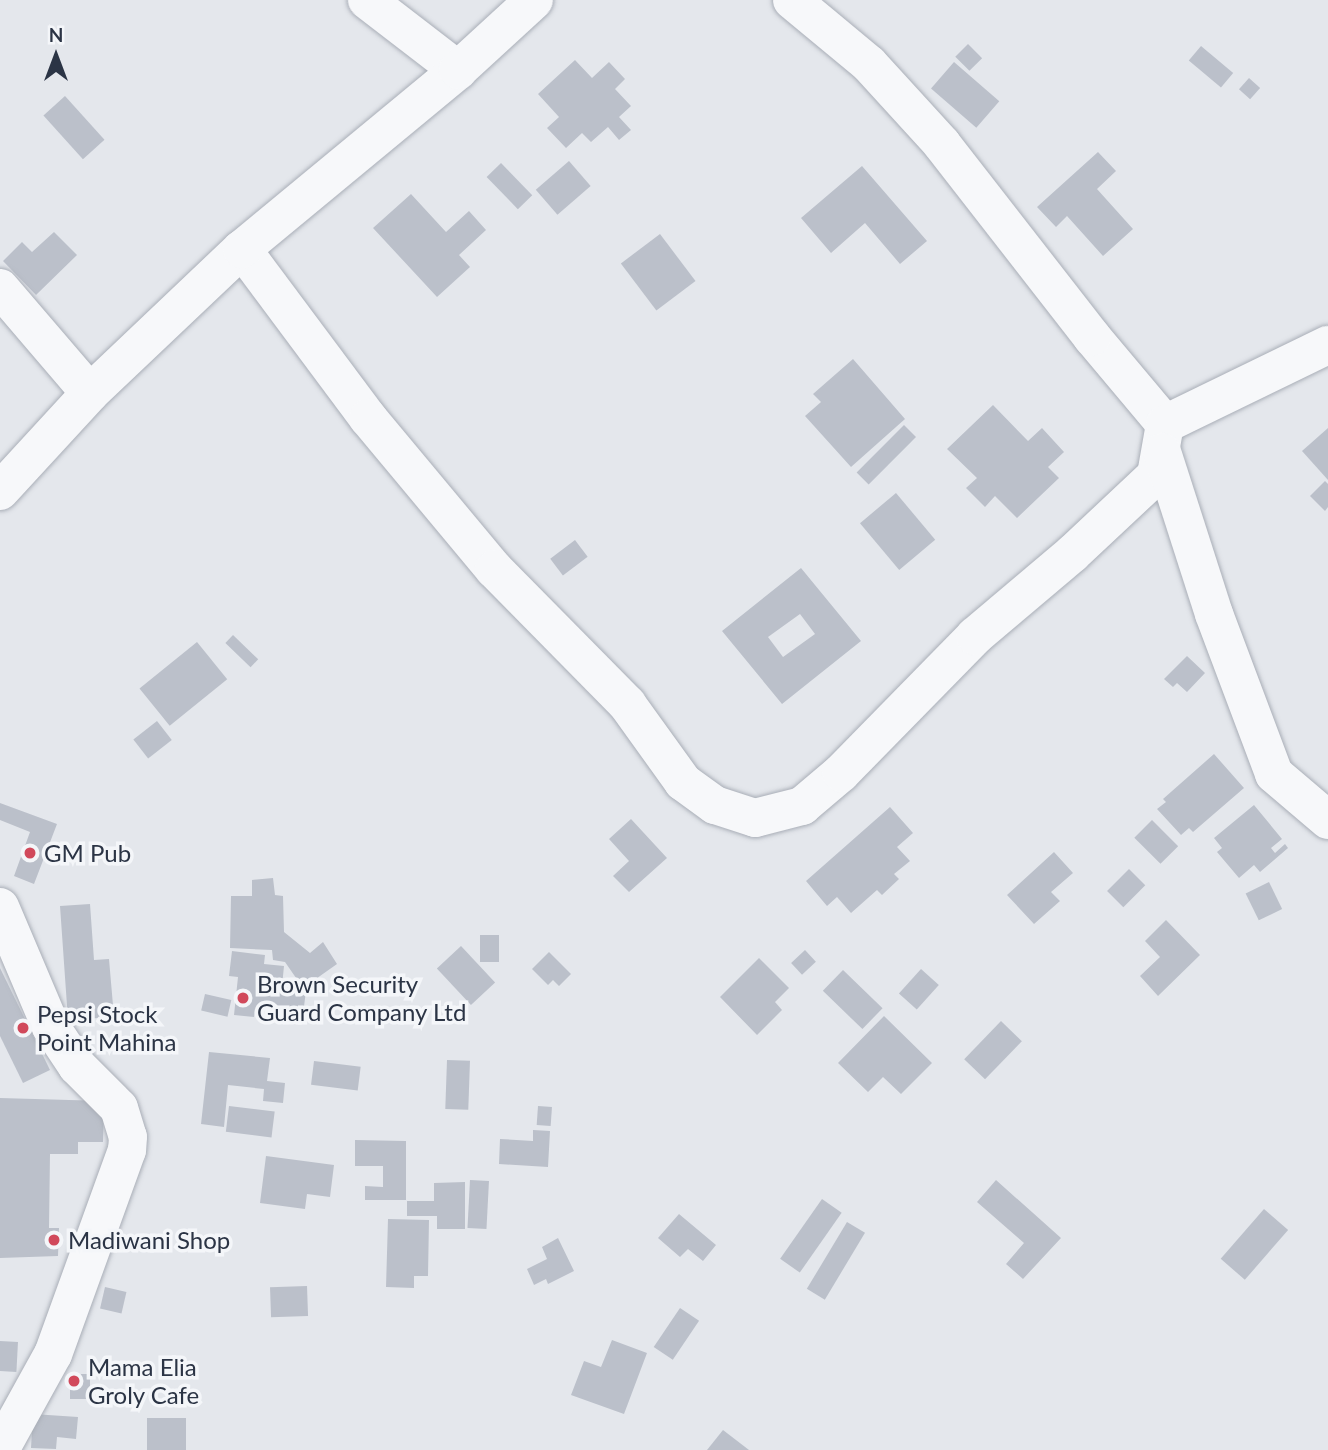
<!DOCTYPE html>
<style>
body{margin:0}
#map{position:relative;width:1328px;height:1450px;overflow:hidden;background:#e4e7ec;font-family:Lato,sans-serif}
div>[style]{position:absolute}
.building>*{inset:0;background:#bbc0ca;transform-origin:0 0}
.roads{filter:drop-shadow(0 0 2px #a9aeb7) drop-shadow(0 0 2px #a9aeb7)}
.minor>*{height:38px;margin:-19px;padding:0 19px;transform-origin:19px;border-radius:19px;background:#f7f8fa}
.dots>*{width:19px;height:19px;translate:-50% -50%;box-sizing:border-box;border:4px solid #f4f6f9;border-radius:50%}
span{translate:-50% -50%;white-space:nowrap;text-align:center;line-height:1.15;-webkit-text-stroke:7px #f4f6f9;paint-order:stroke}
.poi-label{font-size:24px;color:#2b3445}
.left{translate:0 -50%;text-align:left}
.north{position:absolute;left:21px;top:21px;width:70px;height:70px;-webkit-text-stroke:5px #f4f6f9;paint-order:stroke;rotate:0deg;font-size:19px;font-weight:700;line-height:28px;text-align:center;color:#2b3445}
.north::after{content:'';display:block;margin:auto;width:24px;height:32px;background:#2b3445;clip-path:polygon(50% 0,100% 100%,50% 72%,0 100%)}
</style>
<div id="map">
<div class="building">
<i style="left:968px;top:44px;width:20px;height:18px;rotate:45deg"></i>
<i style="left:1201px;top:46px;width:42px;height:19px;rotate:40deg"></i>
<i style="clip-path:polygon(575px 60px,592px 78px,609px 62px,625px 79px,615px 89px,631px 106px,619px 117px,631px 130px,619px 140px,608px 127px,591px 142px,582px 133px,566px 148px,547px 128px,559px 117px,538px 94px)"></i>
<i style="left:954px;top:62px;width:60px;height:35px;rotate:41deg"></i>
<i style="left:1249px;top:78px;width:15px;height:15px;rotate:42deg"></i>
<i style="left:65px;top:96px;width:59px;height:29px;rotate:48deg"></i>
<i style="clip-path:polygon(1098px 152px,1116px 171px,1097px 189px,1133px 229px,1103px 256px,1067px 216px,1056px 227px,1037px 207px)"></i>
<i style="left:569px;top:161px;width:33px;height:44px;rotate:49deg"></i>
<i style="left:501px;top:163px;width:45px;height:20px;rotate:46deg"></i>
<i style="clip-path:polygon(862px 166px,927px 241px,900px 264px,865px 223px,831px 253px,801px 218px)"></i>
<i style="clip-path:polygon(411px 194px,446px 232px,469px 211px,486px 230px,459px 255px,470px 267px,437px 297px,373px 228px)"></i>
<i style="clip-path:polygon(54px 232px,77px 255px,36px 295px,3px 261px,22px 242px,32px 252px)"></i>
<i style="left:660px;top:234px;width:59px;height:49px;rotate:53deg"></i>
<i style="clip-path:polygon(853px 359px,905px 419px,851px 467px,805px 416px,821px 402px,813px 394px)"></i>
<i style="clip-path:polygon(993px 405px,1028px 441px,1042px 428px,1064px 452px,1048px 467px,1059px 478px,1017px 518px,995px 496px,985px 507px,966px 488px,977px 478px,947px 449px)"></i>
<i style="left:904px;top:425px;width:17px;height:67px;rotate:45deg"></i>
<i style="clip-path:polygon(1328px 428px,1328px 480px,1302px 451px)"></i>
<i style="clip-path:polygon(1325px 481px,1328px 484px,1328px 507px,1325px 511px,1310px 496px)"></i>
<i style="left:896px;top:493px;width:61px;height:47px;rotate:50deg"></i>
<i style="left:575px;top:540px;width:21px;height:31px;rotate:53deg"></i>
<i style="clip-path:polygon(evenodd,801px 568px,861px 641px,782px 704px,722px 631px,801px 568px,800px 614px,815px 634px,783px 657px,768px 637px,800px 614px)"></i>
<i style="left:233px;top:635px;width:35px;height:11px;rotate:44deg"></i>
<i style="left:197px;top:642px;width:48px;height:74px;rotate:51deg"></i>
<i style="clip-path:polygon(1187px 656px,1205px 673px,1187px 692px,1177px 683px,1173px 687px,1164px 679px)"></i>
<i style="left:157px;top:721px;width:24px;height:30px;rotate:52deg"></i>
<i style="clip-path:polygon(1214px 754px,1244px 788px,1193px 832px,1189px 828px,1181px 835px,1157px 809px,1166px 802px,1163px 799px)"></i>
<i style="clip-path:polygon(0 803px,57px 824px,34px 884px,14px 876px,30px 832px,0 820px)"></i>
<i style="clip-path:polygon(1254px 805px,1282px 839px,1271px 848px,1275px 853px,1285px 844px,1288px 848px,1260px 872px,1254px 865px,1239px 878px,1217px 852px,1222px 848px,1214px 838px)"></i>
<i style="clip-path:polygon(890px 807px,913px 833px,897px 847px,910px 861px,894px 874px,899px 879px,882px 895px,877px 890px,851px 913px,837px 897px,827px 906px,806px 881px)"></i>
<i style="clip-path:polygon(631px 819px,667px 858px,629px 892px,613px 876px,629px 861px,609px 839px)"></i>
<i style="left:1152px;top:820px;width:37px;height:25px;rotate:45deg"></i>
<i style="clip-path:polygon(1054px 852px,1073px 873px,1051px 892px,1060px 901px,1034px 924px,1007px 895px)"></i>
<i style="left:1129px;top:869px;width:23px;height:31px;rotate:45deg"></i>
<i style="clip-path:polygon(273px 878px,275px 895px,283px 896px,284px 932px,310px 953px,323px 942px,337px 964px,303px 988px,285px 962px,273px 960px,272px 950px,230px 948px,231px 896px,252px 896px,252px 880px)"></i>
<i style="left:1269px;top:882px;width:30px;height:26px;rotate:64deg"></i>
<i style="clip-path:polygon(90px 904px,94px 960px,109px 959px,114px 1017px,68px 1020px,60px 906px)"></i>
<i style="clip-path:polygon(1166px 920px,1200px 955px,1158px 996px,1140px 976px,1160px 957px,1145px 941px)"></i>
<i style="left:480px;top:935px;width:19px;height:27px"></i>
<i style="left:461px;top:946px;width:50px;height:33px;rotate:47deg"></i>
<i style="left:805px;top:950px;width:16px;height:19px;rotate:47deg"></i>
<i style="clip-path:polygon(232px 951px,265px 955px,264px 964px,284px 966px,282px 986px,306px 991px,303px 1014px,255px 1009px,254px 1017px,234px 1015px,238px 977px,229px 976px)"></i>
<i style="clip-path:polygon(549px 952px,571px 974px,559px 986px,553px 980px,548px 985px,532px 969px)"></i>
<i style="clip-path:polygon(759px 958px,789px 988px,775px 1002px,782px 1010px,757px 1035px,720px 997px)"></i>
<i style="clip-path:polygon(0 968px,50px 1070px,23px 1083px,0 1036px)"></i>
<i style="left:921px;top:969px;width:24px;height:33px;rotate:42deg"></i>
<i style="left:843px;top:970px;width:55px;height:29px;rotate:44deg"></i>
<i style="left:205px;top:994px;width:27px;height:17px;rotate:13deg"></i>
<i style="clip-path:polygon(884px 1016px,932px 1063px,901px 1094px,883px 1077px,868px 1092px,838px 1063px)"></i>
<i style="left:1001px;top:1021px;width:29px;height:53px;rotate:44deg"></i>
<i style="clip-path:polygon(209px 1052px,270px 1058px,267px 1081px,285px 1083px,283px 1103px,263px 1101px,264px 1089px,228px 1085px,224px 1127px,201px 1124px)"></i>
<i style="left:447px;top:1060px;width:23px;height:49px;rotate:2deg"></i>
<i style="left:314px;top:1061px;width:47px;height:24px;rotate:7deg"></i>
<i style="clip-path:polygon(0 1098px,104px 1101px,103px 1142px,78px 1142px,78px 1154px,50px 1154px,49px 1228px,59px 1228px,58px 1256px,0 1258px)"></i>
<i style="left:229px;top:1106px;width:46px;height:26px;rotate:7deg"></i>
<i style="left:538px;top:1106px;width:14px;height:19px;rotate:4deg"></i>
<i style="clip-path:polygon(533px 1130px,550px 1131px,548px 1167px,499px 1164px,500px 1139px,533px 1141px)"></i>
<i style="clip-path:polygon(355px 1140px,406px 1141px,406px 1200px,365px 1200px,365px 1186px,383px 1187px,383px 1166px,355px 1166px)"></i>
<i style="clip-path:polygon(266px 1156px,334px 1165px,330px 1197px,307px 1194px,305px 1209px,260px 1203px)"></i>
<i style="left:470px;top:1180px;width:19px;height:48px;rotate:3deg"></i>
<i style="clip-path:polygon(996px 1180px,1061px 1238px,1023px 1279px,1006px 1264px,1024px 1243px,977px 1202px)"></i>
<i style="clip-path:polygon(465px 1182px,465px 1229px,437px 1229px,437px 1216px,407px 1216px,407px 1201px,434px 1201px,434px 1183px)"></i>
<i style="left:822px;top:1199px;width:24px;height:73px;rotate:35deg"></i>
<i style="left:1264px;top:1209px;width:32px;height:66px;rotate:41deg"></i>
<i style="clip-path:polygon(679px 1214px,716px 1245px,703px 1261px,688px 1249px,680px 1257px,658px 1238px)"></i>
<i style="clip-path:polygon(388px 1219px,429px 1220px,428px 1276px,414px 1276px,414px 1288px,386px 1287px)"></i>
<i style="left:847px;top:1222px;width:21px;height:78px;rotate:31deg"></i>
<i style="clip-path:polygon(558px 1238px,574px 1271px,548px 1284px,546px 1279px,534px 1285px,527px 1269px,547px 1259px,542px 1247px)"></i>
<i style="left:307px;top:1286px;width:30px;height:37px;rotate:88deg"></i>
<i style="left:105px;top:1287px;width:22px;height:22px;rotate:13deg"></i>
<i style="left:680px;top:1308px;width:23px;height:47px;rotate:34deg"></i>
<i style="clip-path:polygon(612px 1340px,647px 1353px,624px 1414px,571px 1395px,584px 1361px,601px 1367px)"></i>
<i style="left:0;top:1341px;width:18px;height:30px;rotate:3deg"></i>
<i style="left:70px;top:1374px;width:20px;height:25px"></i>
<i style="clip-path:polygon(33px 1414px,78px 1417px,76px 1439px,57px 1437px,56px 1449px,31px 1448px)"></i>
<i style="left:186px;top:1418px;width:32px;height:39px;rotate:90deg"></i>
<i style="clip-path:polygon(723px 1430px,749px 1450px,707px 1450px)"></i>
</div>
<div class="roads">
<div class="minor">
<i style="left:367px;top:0;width:115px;rotate:37.6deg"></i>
<i style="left:242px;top:249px;width:211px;rotate:53.3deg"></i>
<i style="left:368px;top:418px;width:197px;rotate:50.2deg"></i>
<i style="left:494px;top:569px;width:190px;rotate:45.4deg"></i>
<i style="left:627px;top:704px;width:96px;rotate:54.3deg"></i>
<i style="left:683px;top:782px;width:39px;rotate:36deg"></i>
<i style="left:715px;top:805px;width:42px;rotate:18deg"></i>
<i style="left:755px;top:818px;width:49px;rotate:-14.3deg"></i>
<i style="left:802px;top:806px;width:51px;rotate:-40.2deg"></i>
<i style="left:841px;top:773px;width:192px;rotate:-45.6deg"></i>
<i style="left:975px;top:636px;width:127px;rotate:-40.2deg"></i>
<i style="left:1072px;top:554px;width:115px;rotate:-43.2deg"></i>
<i style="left:1156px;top:475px;width:52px;rotate:-80deg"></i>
<i style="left:1165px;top:424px;width:114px;rotate:-130deg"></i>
<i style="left:1092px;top:337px;width:244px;rotate:-127.9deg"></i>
<i style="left:942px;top:144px;width:108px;rotate:-132.4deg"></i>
<i style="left:869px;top:64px;width:100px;rotate:-140.3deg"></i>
<i style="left:0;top:288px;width:138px;rotate:49.4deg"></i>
<i style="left:1165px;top:424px;width:181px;rotate:-25.9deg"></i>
<i style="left:1162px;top:452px;width:170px;rotate:72.2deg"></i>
<i style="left:1214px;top:614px;width:171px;rotate:69.4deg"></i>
<i style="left:1274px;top:774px;width:71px;rotate:40.4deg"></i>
<i style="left:0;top:491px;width:133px;rotate:-47.4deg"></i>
<i style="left:90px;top:393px;width:209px;rotate:-43.5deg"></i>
<i style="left:242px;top:249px;width:281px;rotate:-39.6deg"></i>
<i style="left:458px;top:70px;width:103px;rotate:-42.6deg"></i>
<i style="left:0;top:907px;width:130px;rotate:67deg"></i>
<i style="left:51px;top:1027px;width:47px;rotate:56.3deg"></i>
<i style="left:77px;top:1066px;width:59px;rotate:45deg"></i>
<i style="left:119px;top:1108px;width:30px;rotate:73deg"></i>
<i style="left:128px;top:1137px;width:13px;rotate:94deg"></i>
<i style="left:127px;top:1150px;width:217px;rotate:109.9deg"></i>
<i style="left:53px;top:1354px;width:110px;rotate:118.9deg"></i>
</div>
</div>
<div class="dots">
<i style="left:30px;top:853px;background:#d1495b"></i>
<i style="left:243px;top:998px;background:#d1495b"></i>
<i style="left:23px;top:1028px;background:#d1495b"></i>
<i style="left:54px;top:1240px;background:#d1495b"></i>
<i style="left:74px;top:1381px;background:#d1495b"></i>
</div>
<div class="poi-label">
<span class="left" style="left:44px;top:853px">GM Pub</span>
<span class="left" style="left:257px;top:998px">Brown Security<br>Guard Company Ltd</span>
<span class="left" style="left:37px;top:1028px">Pepsi Stock<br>Point Mahina</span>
<span class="left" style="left:68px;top:1240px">Madiwani Shop</span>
<span class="left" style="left:88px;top:1381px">Mama Elia<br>Groly Cafe</span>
</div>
<div class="north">N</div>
</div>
